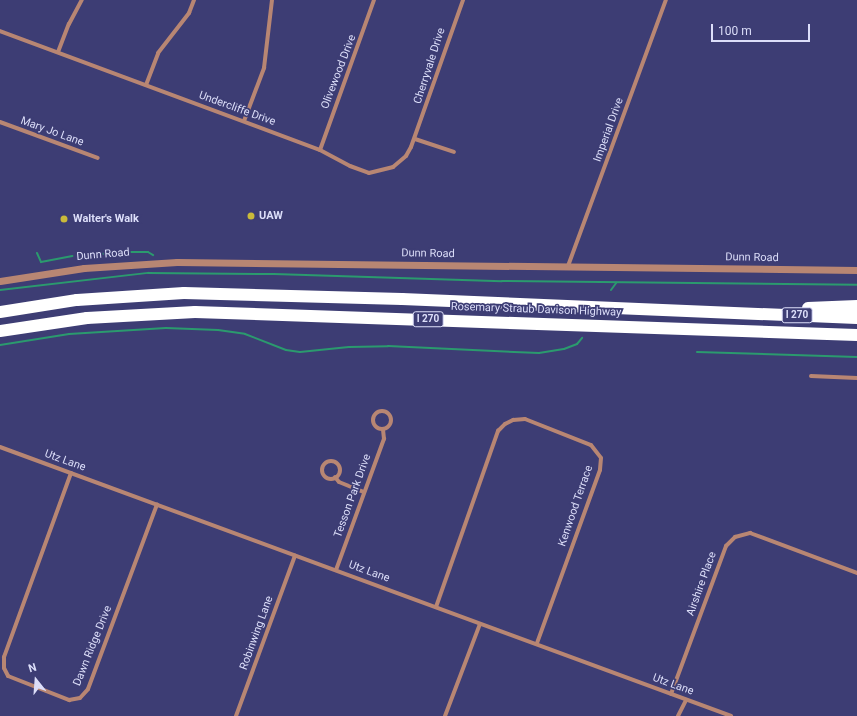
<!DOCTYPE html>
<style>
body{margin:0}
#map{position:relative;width:857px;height:716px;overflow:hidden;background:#3d3d74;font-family:Roboto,sans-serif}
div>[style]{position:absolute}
.stream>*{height:2px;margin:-1px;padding:0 1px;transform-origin:1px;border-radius:1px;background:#2b9a6e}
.minor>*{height:4px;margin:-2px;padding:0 2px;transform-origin:2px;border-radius:2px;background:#b88673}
.minor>.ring{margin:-2px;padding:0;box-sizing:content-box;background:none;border:4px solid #b88673;border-radius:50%}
.tertiary>*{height:7px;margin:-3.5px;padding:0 3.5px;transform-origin:3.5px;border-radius:3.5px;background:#b88673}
.motorway>*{height:12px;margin:-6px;padding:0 6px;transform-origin:6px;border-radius:6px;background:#fff}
.dots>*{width:11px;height:11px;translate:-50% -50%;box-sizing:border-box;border:2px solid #3d3d74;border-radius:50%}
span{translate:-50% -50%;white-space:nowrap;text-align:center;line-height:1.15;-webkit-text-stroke:3.5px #3d3d74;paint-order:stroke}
.shield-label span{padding:1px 3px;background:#3d3d74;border:1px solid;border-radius:3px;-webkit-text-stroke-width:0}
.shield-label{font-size:10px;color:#dcdef9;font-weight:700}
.street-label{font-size:11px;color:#dcdef9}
.poi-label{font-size:11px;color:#dcdef9;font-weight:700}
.left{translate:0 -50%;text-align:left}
.north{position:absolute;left:16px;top:660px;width:40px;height:40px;-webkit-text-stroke:3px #3d3d74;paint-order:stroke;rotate:343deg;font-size:11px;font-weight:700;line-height:16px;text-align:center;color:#dcdef9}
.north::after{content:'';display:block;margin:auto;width:14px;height:18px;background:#dcdef9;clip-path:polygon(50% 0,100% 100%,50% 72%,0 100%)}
.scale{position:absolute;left:711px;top:24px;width:99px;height:18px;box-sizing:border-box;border:2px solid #dcdef9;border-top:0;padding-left:5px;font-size:12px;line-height:14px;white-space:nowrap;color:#dcdef9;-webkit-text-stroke:3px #3d3d74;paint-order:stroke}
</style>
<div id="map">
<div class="stream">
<i style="left:131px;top:252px;width:17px"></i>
<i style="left:148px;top:252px;width:6px;rotate:31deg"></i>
<i style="left:37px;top:253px;width:10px;rotate:66deg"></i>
<i style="left:41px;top:262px;width:32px;rotate:-11deg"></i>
<i style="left:87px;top:255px;width:27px;rotate:-4deg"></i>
<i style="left:0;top:290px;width:149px;rotate:-6.6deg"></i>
<i style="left:148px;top:273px;width:126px;rotate:0.5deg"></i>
<i style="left:274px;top:274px;width:228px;rotate:1.8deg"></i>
<i style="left:502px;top:281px;width:355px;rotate:0.6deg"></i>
<i style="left:611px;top:290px;width:9px;rotate:-54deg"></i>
<i style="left:0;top:345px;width:70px;rotate:-9.1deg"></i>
<i style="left:69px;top:334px;width:97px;rotate:-3.5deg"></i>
<i style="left:166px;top:328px;width:52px;rotate:2.2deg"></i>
<i style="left:218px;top:330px;width:27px;rotate:8deg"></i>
<i style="left:245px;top:334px;width:44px;rotate:21.3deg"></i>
<i style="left:286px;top:350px;width:14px;rotate:8deg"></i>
<i style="left:300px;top:352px;width:49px;rotate:-5.8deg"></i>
<i style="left:349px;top:347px;width:39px;rotate:-1deg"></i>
<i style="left:388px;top:346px;width:151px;rotate:2.7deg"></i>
<i style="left:539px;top:353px;width:25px;rotate:-9deg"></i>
<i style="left:564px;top:349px;width:14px;rotate:-21deg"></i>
<i style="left:577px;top:344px;width:8px;rotate:-50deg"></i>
<i style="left:697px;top:352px;width:160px;rotate:1.8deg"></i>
</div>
<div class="minor">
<i style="left:0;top:31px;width:341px;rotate:20.4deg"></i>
<i style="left:320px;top:150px;width:34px;rotate:28deg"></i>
<i style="left:350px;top:166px;width:20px;rotate:20deg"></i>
<i style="left:369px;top:173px;width:25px;rotate:-14deg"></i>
<i style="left:393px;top:167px;width:17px;rotate:-40deg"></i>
<i style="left:406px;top:156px;width:10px;rotate:-61deg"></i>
<i style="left:411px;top:147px;width:156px;rotate:-70.5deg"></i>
<i style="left:58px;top:52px;width:30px;rotate:-69deg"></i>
<i style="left:69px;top:24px;width:27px;rotate:-62deg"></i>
<i style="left:146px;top:85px;width:34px;rotate:-69deg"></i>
<i style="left:158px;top:53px;width:51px;rotate:-52.2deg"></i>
<i style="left:189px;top:13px;width:14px;rotate:-69deg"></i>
<i style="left:244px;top:121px;width:57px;rotate:-69.3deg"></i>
<i style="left:264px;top:68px;width:68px;rotate:-83.3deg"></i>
<i style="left:0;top:122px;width:104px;rotate:20.2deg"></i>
<i style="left:415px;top:139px;width:41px;rotate:18.4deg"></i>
<i style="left:320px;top:150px;width:159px;rotate:-70.2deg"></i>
<i style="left:568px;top:266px;width:283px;rotate:-69.8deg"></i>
<i style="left:811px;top:376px;width:46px;rotate:2.5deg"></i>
<i class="ring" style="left:373px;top:411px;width:14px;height:14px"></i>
<i style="left:0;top:447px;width:779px;rotate:20.2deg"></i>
<i class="ring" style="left:322px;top:461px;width:14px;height:14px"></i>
<i style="left:71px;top:473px;width:196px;rotate:110deg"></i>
<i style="left:4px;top:657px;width:11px;rotate:90deg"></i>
<i style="left:4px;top:668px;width:9px;rotate:63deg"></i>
<i style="left:8px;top:676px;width:66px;rotate:21.5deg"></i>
<i style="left:69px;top:700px;width:11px;rotate:-10deg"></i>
<i style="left:80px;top:698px;width:12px;rotate:-48deg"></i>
<i style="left:88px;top:689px;width:197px;rotate:-69.5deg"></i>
<i style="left:335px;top:477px;width:6px;rotate:51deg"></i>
<i style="left:339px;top:482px;width:27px;rotate:22deg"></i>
<i style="left:336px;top:570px;width:140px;rotate:-69.9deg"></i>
<i style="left:384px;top:439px;width:10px;rotate:-96deg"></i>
<i style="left:436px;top:607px;width:187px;rotate:-70.6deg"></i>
<i style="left:498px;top:431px;width:10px;rotate:-45deg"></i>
<i style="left:505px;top:424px;width:9px;rotate:-27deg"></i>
<i style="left:513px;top:420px;width:12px;rotate:-5deg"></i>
<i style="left:525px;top:419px;width:71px;rotate:21.5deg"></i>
<i style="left:591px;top:445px;width:16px;rotate:52deg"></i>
<i style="left:601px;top:458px;width:12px;rotate:95deg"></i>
<i style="left:600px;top:470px;width:184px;rotate:110deg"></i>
<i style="left:671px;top:694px;width:158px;rotate:-69.6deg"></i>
<i style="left:726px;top:546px;width:13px;rotate:-45deg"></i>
<i style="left:735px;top:537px;width:16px;rotate:-15deg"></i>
<i style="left:750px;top:533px;width:114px;rotate:20.5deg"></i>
<i style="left:236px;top:716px;width:171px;rotate:-69.8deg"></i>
<i style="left:445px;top:716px;width:98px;rotate:-69.2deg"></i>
<i style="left:678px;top:716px;width:18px;rotate:-63deg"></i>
</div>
<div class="tertiary">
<i style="left:0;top:281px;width:85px;rotate:-8.8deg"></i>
<i style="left:84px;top:268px;width:93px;rotate:-3.7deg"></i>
<i style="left:177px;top:262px;width:680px;rotate:0.67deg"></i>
</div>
<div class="motorway">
<i style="left:808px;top:308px;width:49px;rotate:-2.3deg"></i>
<i style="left:0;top:312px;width:78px;rotate:-8.9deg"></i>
<i style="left:77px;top:300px;width:107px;rotate:-3.7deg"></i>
<i style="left:184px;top:293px;width:218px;rotate:1.6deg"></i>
<i style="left:402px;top:299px;width:455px;rotate:2.4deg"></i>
<i style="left:0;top:331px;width:88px;rotate:-8.5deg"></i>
<i style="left:87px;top:318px;width:108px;rotate:-3.2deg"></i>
<i style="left:195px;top:312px;width:662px;rotate:1.99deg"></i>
</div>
<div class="dots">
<i style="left:251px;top:216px;background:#caba3a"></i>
<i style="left:64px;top:219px;background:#caba3a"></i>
</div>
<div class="shield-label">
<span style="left:797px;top:315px">I 270</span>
<span style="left:428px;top:319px">I 270</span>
</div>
<div class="street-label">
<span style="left:430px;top:66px;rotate:-72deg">Cherryvale Drive</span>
<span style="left:339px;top:72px;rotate:-69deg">Olivewood Drive</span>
<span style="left:237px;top:109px;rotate:20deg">Undercliffe Drive</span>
<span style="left:609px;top:130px;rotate:-70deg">Imperial Drive</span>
<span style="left:52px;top:132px;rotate:20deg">Mary Jo Lane</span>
<span style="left:428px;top:254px;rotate:1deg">Dunn Road</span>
<span style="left:103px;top:255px;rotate:-5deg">Dunn Road</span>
<span style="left:752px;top:258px;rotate:1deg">Dunn Road</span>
<span style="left:536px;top:310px;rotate:2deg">Rosemary Straub Davison Highway</span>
<span style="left:65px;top:461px;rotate:20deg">Utz Lane</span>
<span style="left:353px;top:496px;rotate:-70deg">Tesson Park Drive</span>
<span style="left:576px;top:506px;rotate:-71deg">Kenwood Terrace</span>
<span style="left:369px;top:572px;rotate:20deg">Utz Lane</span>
<span style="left:702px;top:584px;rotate:-70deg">Airshire Place</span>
<span style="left:257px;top:633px;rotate:-70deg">Robinwing Lane</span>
<span style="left:93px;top:646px;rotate:-68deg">Dawn Ridge Drive</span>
<span style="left:673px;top:685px;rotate:20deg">Utz Lane</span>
</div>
<div class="poi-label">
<span class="left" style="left:259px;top:216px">UAW</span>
<span class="left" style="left:73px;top:219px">Walter's Walk</span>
</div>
<div class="north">N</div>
<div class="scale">100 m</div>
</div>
